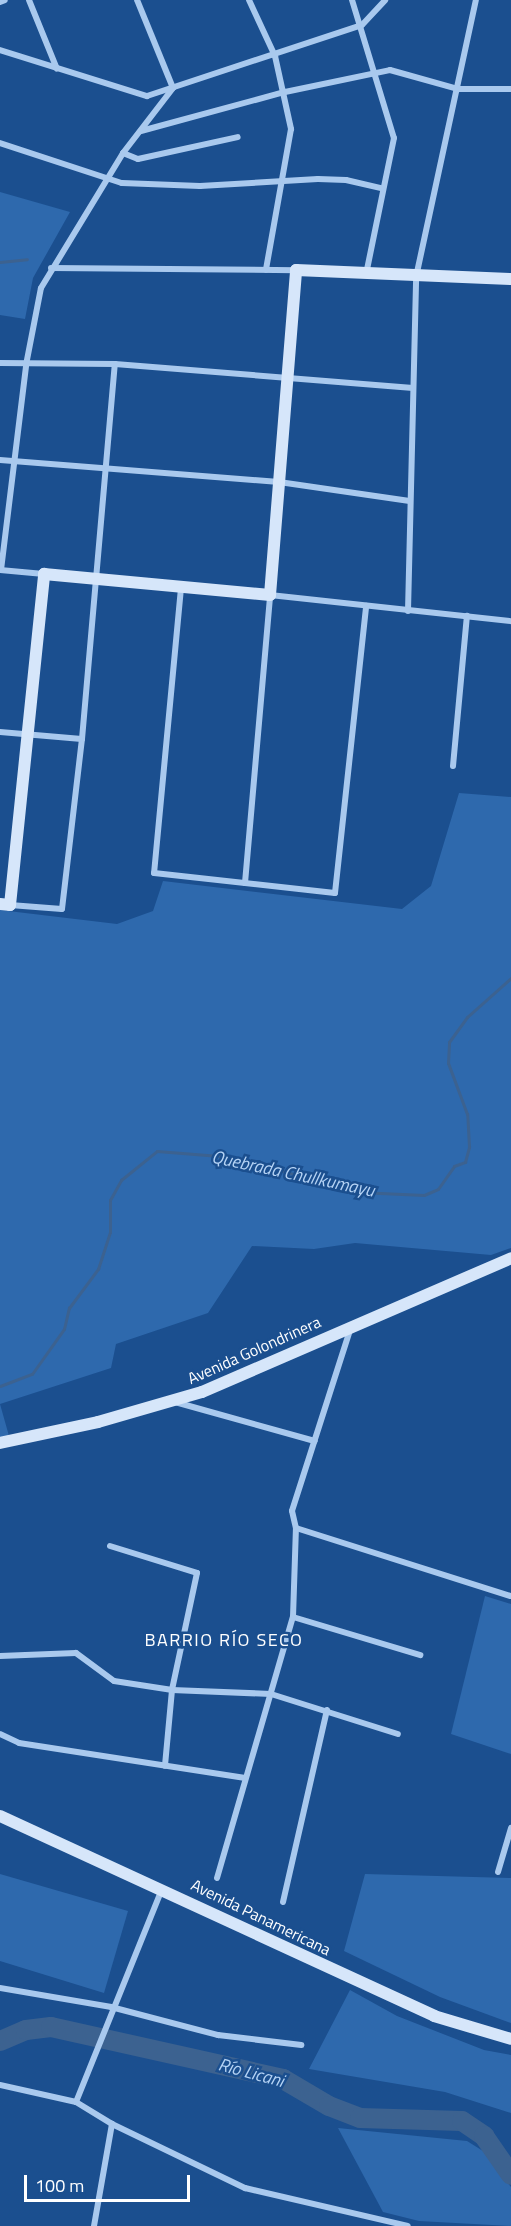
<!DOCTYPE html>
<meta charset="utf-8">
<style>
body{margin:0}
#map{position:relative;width:511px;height:2226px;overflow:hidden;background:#1b4f8f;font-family:"Titillium Web",sans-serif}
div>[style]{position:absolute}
.green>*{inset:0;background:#2e69ad}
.stream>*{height:3px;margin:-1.5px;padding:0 1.5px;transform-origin:1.5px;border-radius:1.5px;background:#3c6290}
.river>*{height:20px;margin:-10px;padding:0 10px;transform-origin:10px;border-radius:10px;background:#3c6290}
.street>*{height:6px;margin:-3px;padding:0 3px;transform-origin:3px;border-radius:3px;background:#a9c9ee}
.secondary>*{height:12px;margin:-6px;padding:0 6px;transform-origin:6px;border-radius:6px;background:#d6e6fa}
span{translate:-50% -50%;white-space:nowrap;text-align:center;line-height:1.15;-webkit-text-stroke:5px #1b4f8f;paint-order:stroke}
.street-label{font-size:16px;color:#fff}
.water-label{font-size:18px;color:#b5d3f5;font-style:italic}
.neighbourhood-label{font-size:18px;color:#fff;letter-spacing:1.5px}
.scale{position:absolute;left:24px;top:2175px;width:166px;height:27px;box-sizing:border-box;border:3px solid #fff;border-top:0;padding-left:8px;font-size:18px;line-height:21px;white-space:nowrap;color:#fff;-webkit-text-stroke:4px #1b4f8f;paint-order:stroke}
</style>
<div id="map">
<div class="green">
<i style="clip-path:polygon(0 192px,70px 212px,33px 278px,25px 319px,0 315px)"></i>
<i style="clip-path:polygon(459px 793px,511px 797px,511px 1248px,491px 1255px,355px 1243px,314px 1249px,252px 1246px,208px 1313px,116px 1344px,111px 1368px,0 1404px,9px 1436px,0 1440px,0 910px,117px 924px,153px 911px,163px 881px,402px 909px,431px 886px)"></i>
<i style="clip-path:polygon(485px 1596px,511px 1604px,511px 1754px,451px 1734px)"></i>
<i style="clip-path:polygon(0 1874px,128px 1911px,104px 1993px,0 1961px)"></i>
<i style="clip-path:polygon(365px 1874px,511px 1878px,511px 2023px,440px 1997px,344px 1951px)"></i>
<i style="clip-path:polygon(350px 1990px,397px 2016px,484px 2050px,511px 2055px,511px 2113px,445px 2092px,309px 2069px)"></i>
<i style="clip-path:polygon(338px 2128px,467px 2141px,483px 2151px,511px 2187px,511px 2226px,419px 2221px,383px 2212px)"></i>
</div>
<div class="stream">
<i style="left:0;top:262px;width:27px;rotate:-6deg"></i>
<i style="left:0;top:1386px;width:34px;rotate:-21deg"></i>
<i style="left:32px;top:1374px;width:55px;rotate:-54.6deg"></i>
<i style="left:64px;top:1329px;width:22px;rotate:-77deg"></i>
<i style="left:69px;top:1308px;width:49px;rotate:-53.4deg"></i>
<i style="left:98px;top:1269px;width:39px;rotate:-72deg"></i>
<i style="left:110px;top:1232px;width:32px;rotate:-90deg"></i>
<i style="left:110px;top:1200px;width:23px;rotate:-61deg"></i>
<i style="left:121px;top:1180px;width:46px;rotate:-38.9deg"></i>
<i style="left:157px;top:1151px;width:75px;rotate:4.6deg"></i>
<i style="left:232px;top:1157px;width:131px;rotate:15.5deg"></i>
<i style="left:358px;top:1192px;width:66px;rotate:2.6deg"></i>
<i style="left:424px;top:1195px;width:15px;rotate:-23deg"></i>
<i style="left:438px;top:1189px;width:28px;rotate:-55deg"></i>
<i style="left:454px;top:1166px;width:12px;rotate:-20deg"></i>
<i style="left:465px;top:1162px;width:16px;rotate:-75deg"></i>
<i style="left:469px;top:1147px;width:33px;rotate:-93deg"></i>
<i style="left:467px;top:1114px;width:54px;rotate:-110.4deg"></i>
<i style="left:448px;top:1063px;width:21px;rotate:-87deg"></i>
<i style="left:449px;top:1042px;width:31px;rotate:-54deg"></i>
<i style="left:467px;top:1017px;width:59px;rotate:-41.6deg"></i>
</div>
<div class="river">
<i style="left:0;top:2041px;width:28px;rotate:-23deg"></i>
<i style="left:26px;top:2030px;width:25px;rotate:-7deg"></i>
<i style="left:51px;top:2027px;width:238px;rotate:12.6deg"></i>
<i style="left:283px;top:2079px;width:53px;rotate:30.4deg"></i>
<i style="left:329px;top:2106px;width:33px;rotate:21deg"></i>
<i style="left:360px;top:2118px;width:102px;rotate:1.7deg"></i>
<i style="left:462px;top:2121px;width:27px;rotate:34deg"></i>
<i style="left:484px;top:2136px;width:47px;rotate:55.3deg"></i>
</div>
<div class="street">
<i style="left:29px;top:0;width:74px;rotate:67.9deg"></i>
<i style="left:249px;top:0;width:62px;rotate:65.1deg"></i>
<i style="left:275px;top:56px;width:75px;rotate:77.6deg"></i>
<i style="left:291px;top:129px;width:143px;rotate:100.1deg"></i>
<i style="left:352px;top:0;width:144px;rotate:73.1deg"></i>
<i style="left:394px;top:138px;width:139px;rotate:101.6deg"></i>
<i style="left:0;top:2px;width:5px;rotate:-22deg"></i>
<i style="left:0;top:50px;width:154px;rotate:17.4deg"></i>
<i style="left:147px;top:96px;width:226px;rotate:-18.3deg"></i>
<i style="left:362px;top:25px;width:34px;rotate:-47deg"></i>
<i style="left:141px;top:131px;width:149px;rotate:-15.2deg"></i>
<i style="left:285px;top:92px;width:107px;rotate:-11.8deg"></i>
<i style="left:390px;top:70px;width:71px;rotate:15.6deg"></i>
<i style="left:458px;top:89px;width:53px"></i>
<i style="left:0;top:143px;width:128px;rotate:18.2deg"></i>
<i style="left:122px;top:183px;width:78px;rotate:2.2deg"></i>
<i style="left:200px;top:186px;width:118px;rotate:-3.4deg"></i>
<i style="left:318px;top:179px;width:28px;rotate:2deg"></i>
<i style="left:346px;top:180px;width:36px;rotate:13deg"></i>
<i style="left:123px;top:153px;width:16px;rotate:22deg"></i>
<i style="left:138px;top:159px;width:102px;rotate:-12.4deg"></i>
<i style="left:51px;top:268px;width:245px;rotate:0.5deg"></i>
<i style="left:0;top:363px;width:115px;rotate:0.5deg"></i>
<i style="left:115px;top:364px;width:299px;rotate:4.6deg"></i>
<i style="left:0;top:460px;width:280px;rotate:4.5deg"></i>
<i style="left:279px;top:482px;width:132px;rotate:8.3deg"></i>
<i style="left:0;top:570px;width:44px;rotate:5.2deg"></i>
<i style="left:1px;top:570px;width:207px;rotate:-83deg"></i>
<i style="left:26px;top:365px;width:78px;rotate:-79deg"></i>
<i style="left:41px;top:288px;width:158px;rotate:-58.7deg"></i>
<i style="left:123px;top:153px;width:82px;rotate:-52.4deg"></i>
<i style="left:173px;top:88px;width:95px;rotate:-112.2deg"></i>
<i style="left:181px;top:588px;width:286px;rotate:95.4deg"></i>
<i style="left:154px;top:873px;width:182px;rotate:6.3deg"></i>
<i style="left:335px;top:893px;width:289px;rotate:-83.8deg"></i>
<i style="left:408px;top:611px;width:334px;rotate:-88.6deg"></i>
<i style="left:416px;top:277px;width:283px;rotate:-77.8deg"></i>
<i style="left:0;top:732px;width:82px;rotate:4.9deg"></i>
<i style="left:453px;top:766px;width:151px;rotate:-84.7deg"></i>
<i style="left:245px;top:883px;width:289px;rotate:-85deg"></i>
<i style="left:270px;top:595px;width:242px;rotate:6.2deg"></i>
<i style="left:10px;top:905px;width:52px;rotate:4.4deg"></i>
<i style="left:62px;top:909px;width:171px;rotate:-83.3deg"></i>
<i style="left:82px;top:739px;width:376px;rotate:-85deg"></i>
<i style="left:351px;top:1327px;width:193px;rotate:107.8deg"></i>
<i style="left:292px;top:1511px;width:17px;rotate:77deg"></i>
<i style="left:296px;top:1528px;width:225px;rotate:17.6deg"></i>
<i style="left:175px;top:1402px;width:145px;rotate:15.6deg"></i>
<i style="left:110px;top:1546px;width:91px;rotate:17.2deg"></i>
<i style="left:197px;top:1573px;width:120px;rotate:102.1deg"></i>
<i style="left:172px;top:1690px;width:76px;rotate:95.3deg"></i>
<i style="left:293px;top:1617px;width:133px;rotate:16.7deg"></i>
<i style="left:0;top:1656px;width:76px;rotate:-2.3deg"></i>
<i style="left:76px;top:1653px;width:47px;rotate:36.4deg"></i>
<i style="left:114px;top:1681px;width:59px;rotate:8.8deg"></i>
<i style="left:172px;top:1690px;width:99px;rotate:2.3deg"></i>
<i style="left:271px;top:1694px;width:133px;rotate:17.5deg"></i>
<i style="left:0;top:1734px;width:21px;rotate:25deg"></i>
<i style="left:19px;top:1743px;width:229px;rotate:8.8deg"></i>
<i style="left:498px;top:1872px;width:46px;rotate:-73.5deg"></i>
<i style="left:217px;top:1878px;width:272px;rotate:-73.8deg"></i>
<i style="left:293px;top:1617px;width:89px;rotate:-88.1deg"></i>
<i style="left:283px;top:1902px;width:197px;rotate:-77.1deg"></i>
<i style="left:0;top:1988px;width:113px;rotate:9.7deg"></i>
<i style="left:111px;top:2007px;width:111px;rotate:14.7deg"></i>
<i style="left:218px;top:2035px;width:84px;rotate:6.9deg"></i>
<i style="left:0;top:2085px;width:78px;rotate:12.6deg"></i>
<i style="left:76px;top:2102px;width:42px;rotate:31.4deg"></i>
<i style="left:112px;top:2124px;width:148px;rotate:25.7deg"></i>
<i style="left:245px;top:2188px;width:167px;rotate:13.1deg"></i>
<i style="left:76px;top:2102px;width:230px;rotate:-68deg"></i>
<i style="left:94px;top:2226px;width:104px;rotate:-80deg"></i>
</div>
<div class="secondary">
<i style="left:0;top:904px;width:10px;rotate:6deg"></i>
<i style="left:10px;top:905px;width:333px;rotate:-84.1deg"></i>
<i style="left:44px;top:574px;width:227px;rotate:5.3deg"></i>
<i style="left:270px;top:595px;width:326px;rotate:-85.4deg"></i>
<i style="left:296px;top:270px;width:215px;rotate:2.4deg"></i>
<i style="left:0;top:1443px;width:100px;rotate:-12.1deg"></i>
<i style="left:98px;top:1422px;width:108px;rotate:-16.1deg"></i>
<i style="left:202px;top:1392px;width:337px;rotate:-23.4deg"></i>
<i style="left:0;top:1816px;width:478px;rotate:24.7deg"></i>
<i style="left:434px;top:2016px;width:80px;rotate:16.6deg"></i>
</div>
<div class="street-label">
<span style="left:254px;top:1350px;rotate:-24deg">Avenida Golondrinera</span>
<span style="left:261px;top:1917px;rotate:26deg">Avenida Panamericana</span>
</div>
<div class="water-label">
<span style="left:293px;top:1174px;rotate:12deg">Quebrada Chullkumayu</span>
<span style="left:251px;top:2073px;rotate:15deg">Río Licani</span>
</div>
<div class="neighbourhood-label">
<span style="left:224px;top:1640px">BARRIO RÍO SECO</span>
</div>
<div class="scale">100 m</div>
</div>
